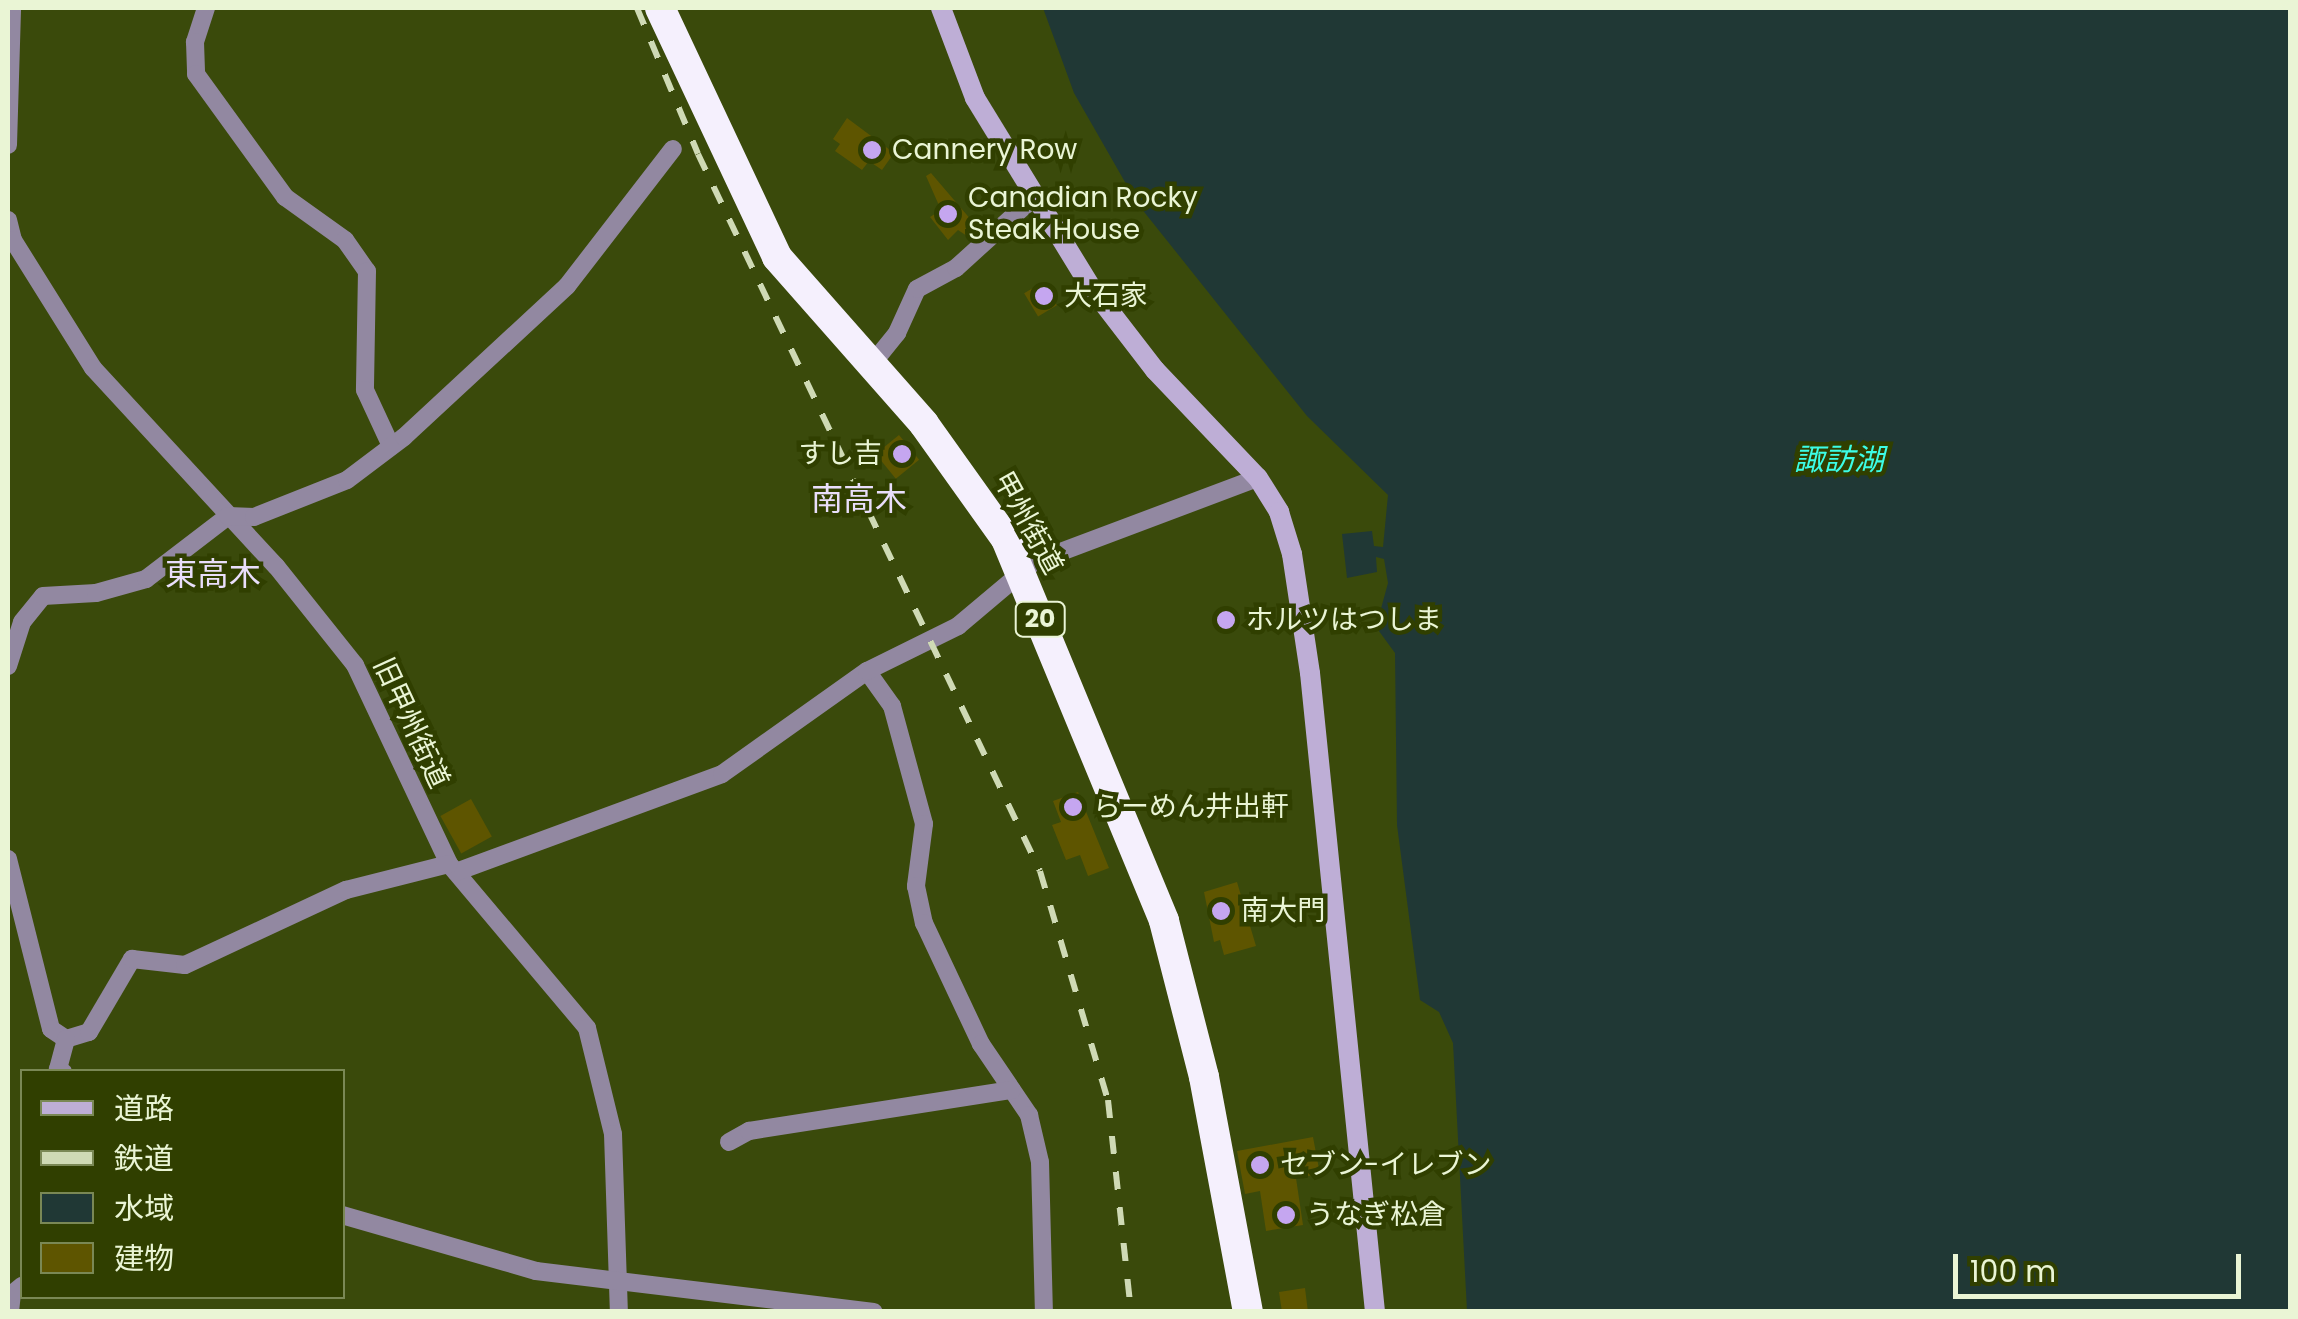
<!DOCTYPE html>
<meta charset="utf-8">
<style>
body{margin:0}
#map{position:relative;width:2298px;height:1319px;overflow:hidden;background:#3a4a0b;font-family:Poppins,"Noto Sans JP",sans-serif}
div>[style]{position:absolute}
.water>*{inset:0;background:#203835}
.building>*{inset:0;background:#5e5500;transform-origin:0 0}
.street>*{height:18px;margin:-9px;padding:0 9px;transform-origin:9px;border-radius:9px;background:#9288a1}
.secondary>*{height:20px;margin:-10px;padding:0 10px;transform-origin:10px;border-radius:10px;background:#beaed6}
.highway>*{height:30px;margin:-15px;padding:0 15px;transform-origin:15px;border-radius:15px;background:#f5f0fd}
.rail>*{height:6px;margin-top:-3px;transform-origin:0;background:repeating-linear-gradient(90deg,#cfdab5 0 18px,transparent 0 36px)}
.dots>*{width:28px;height:28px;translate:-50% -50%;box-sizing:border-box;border:5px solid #303f00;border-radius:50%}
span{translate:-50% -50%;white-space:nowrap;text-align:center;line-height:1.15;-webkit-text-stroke:9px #303f00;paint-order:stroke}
.shield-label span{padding:2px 8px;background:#303f00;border:2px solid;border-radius:8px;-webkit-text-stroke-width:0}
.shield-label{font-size:25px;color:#eaf5d5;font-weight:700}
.poi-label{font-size:28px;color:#eaf5d5}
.left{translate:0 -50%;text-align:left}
.right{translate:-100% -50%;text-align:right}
.street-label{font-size:28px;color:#eaf5d5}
.water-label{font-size:30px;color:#3cfde6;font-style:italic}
.quarter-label{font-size:32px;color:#e9defb}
.frame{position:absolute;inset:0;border:10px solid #eaf5d5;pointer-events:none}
.legend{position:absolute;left:20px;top:1069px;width:325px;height:230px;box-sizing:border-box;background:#303f00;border:2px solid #7a8855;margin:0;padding:12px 18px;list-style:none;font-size:30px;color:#eaf5d5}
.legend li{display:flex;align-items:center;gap:20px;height:50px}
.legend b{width:50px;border:2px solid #7a8855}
.scale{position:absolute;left:1953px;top:1254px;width:288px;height:45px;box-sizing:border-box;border:5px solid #eaf5d5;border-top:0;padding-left:12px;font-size:30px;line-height:35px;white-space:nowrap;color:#eaf5d5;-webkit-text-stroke:8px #303f00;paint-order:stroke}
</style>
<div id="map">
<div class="water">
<i style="clip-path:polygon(1043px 8px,2290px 8px,2290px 1311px,1467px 1311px,1453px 1043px,1439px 1012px,1420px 1000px,1397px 825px,1395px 653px,1376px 627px,1388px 583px,1384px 559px,1376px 557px,1377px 572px,1347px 578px,1342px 534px,1372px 531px,1374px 546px,1383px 547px,1388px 495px,1307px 416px,1137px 203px,1074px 93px)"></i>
</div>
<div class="building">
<i style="clip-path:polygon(847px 118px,894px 153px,882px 170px,869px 161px,862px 170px,835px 151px,840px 144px,833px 139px)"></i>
<i style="clip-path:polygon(931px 173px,978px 228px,967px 236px,958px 230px,948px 240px,930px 217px,941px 210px,926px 176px)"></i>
<i style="left:1043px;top:282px;width:27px;height:22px;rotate:59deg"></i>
<i style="left:899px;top:435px;width:32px;height:30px;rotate:51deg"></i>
<i style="clip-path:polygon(1078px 792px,1109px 868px,1088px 876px,1080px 855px,1066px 860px,1052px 825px,1061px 822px,1053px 801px)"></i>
<i style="left:471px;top:799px;width:43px;height:35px;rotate:61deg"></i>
<i style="clip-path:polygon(1237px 882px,1256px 946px,1224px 955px,1220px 940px,1214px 942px,1204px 892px)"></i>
<i style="clip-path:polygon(1313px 1137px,1320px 1174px,1296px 1178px,1303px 1225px,1266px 1231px,1260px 1191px,1245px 1194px,1237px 1151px)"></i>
<i style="clip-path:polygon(1305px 1288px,1308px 1312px,1282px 1312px,1279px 1292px)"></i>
</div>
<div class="street">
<i style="left:206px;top:8px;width:36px;rotate:108deg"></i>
<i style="left:195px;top:42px;width:32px;rotate:88deg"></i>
<i style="left:196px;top:74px;width:152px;rotate:54.1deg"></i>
<i style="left:285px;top:197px;width:74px;rotate:35.6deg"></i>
<i style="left:345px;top:240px;width:38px;rotate:55deg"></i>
<i style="left:367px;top:271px;width:119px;rotate:91deg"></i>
<i style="left:365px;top:390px;width:62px;rotate:65.1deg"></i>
<i style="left:8px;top:145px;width:137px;rotate:-88.3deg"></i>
<i style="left:8px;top:220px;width:21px;rotate:76deg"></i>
<i style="left:13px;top:240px;width:151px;rotate:58deg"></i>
<i style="left:93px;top:368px;width:270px;rotate:47.3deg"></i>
<i style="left:276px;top:566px;width:127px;rotate:51.4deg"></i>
<i style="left:355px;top:665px;width:220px;rotate:64.7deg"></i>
<i style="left:449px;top:864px;width:214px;rotate:49.9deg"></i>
<i style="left:587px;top:1028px;width:109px;rotate:76.2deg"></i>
<i style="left:613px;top:1134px;width:178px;rotate:88.1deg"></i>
<i style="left:872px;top:364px;width:40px;rotate:-51deg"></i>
<i style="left:897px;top:333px;width:48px;rotate:-65.6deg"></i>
<i style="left:917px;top:289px;width:44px;rotate:-28.3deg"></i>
<i style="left:956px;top:268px;width:103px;rotate:-42.2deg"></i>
<i style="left:8px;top:666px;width:46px;rotate:-72.3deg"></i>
<i style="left:22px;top:622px;width:33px;rotate:-51deg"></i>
<i style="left:43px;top:596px;width:53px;rotate:-3.2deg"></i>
<i style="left:96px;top:593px;width:52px;rotate:-15.6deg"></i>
<i style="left:146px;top:579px;width:103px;rotate:-37.5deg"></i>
<i style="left:228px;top:516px;width:26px;rotate:2deg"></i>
<i style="left:254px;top:517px;width:100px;rotate:-21.7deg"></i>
<i style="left:347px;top:480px;width:71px;rotate:-37deg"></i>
<i style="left:404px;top:437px;width:222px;rotate:-42.8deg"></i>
<i style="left:567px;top:286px;width:173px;rotate:-52.3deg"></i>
<i style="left:867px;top:671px;width:43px;rotate:54.5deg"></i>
<i style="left:892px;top:706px;width:122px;rotate:74.8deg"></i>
<i style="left:924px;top:824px;width:63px;rotate:97.4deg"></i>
<i style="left:916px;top:886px;width:38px;rotate:78deg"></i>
<i style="left:924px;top:923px;width:134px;rotate:64.8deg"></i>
<i style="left:981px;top:1044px;width:86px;rotate:55.9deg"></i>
<i style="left:1029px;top:1115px;width:48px;rotate:76.8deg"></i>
<i style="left:1040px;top:1162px;width:150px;rotate:88.5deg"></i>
<i style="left:8px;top:859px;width:175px;rotate:75.8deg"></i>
<i style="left:51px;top:1029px;width:18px;rotate:34deg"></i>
<i style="left:456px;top:872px;width:283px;rotate:-20.2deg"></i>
<i style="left:722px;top:774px;width:178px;rotate:-35.4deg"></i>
<i style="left:867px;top:671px;width:102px;rotate:-26.3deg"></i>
<i style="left:958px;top:626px;width:99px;rotate:-40.1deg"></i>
<i style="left:1034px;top:562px;width:239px;rotate:-20.6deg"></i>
<i style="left:66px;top:1039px;width:24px;rotate:-17deg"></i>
<i style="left:89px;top:1032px;width:85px;rotate:-59.5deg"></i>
<i style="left:132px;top:959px;width:53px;rotate:6.5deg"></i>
<i style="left:185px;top:965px;width:178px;rotate:-25deg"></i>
<i style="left:346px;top:890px;width:106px;rotate:-14.2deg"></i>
<i style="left:63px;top:1072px;width:6px;rotate:-149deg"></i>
<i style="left:58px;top:1069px;width:31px;rotate:-75deg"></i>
<i style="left:729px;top:1142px;width:23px;rotate:-29deg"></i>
<i style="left:749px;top:1131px;width:266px;rotate:-8.9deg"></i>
<i style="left:342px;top:1215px;width:202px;rotate:16.1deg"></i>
<i style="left:536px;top:1271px;width:340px;rotate:6.9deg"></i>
<i style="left:10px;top:1312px;width:18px;rotate:-84deg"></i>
<i style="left:12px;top:1294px;width:13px;rotate:-39deg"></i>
</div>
<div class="secondary">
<i style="left:941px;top:8px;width:96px;rotate:69.3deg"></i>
<i style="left:975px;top:98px;width:222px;rotate:58.5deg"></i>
<i style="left:1091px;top:287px;width:105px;rotate:52.4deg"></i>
<i style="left:1155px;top:370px;width:149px;rotate:46.4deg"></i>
<i style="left:1258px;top:478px;width:40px;rotate:58deg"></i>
<i style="left:1279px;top:512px;width:44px;rotate:72.8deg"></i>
<i style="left:1292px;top:554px;width:120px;rotate:81.4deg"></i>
<i style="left:1310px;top:673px;width:642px;rotate:84.19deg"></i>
</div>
<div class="highway">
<i style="left:660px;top:8px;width:275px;rotate:64.8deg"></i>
<i style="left:777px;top:257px;width:222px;rotate:48.6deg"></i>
<i style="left:924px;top:424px;width:141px;rotate:54.5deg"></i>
<i style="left:1006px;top:539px;width:413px;rotate:67.5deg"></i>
<i style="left:1164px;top:921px;width:161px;rotate:75.6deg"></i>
<i style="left:1204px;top:1077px;width:239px;rotate:79.4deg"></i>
</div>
<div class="rail">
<i style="left:637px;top:8px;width:158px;rotate:67.3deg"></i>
<i style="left:698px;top:154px;width:794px;rotate:64.5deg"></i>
<i style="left:1040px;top:871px;width:239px;rotate:73.5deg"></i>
<i style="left:1108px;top:1100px;width:213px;rotate:83.8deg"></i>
</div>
<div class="dots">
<i style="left:872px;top:150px;background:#c5a6f0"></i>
<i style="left:948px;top:214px;background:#c5a6f0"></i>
<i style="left:1044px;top:296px;background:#c5a6f0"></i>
<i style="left:902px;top:454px;background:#c5a6f0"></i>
<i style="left:1226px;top:620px;background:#c5a6f0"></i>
<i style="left:1073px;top:807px;background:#c5a6f0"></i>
<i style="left:1221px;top:911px;background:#c5a6f0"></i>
<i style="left:1260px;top:1165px;background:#c5a6f0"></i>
<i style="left:1286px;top:1215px;background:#c5a6f0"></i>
</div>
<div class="shield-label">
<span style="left:1040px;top:619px">20</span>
</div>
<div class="poi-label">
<span class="left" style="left:892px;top:150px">Cannery Row</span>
<span class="left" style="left:968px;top:214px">Canadian Rocky<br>Steak House</span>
<span class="left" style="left:1064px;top:296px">大石家</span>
<span class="right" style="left:882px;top:454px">すし吉</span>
<span class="left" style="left:1246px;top:620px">ホルツはつしま</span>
<span class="left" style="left:1093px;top:807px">らーめん井出軒</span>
<span class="left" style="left:1241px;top:911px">南大門</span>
<span class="left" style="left:1280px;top:1165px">セブン-イレブン</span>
<span class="left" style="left:1306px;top:1215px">うなぎ松倉</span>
</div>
<div class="street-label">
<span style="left:1028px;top:523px;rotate:61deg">甲州街道</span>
<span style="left:411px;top:723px;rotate:65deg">旧甲州街道</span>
</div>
<div class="water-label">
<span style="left:1839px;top:460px">諏訪湖</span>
</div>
<div class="quarter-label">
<span style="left:859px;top:499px">南高木</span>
<span style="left:213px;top:574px">東高木</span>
</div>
<div class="frame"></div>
<ul class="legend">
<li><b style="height:12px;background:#beaed6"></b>道路</li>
<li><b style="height:12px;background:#cfdab5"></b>鉄道</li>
<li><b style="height:28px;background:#203835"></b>水域</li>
<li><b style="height:28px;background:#5e5500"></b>建物</li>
</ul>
<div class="scale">100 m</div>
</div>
